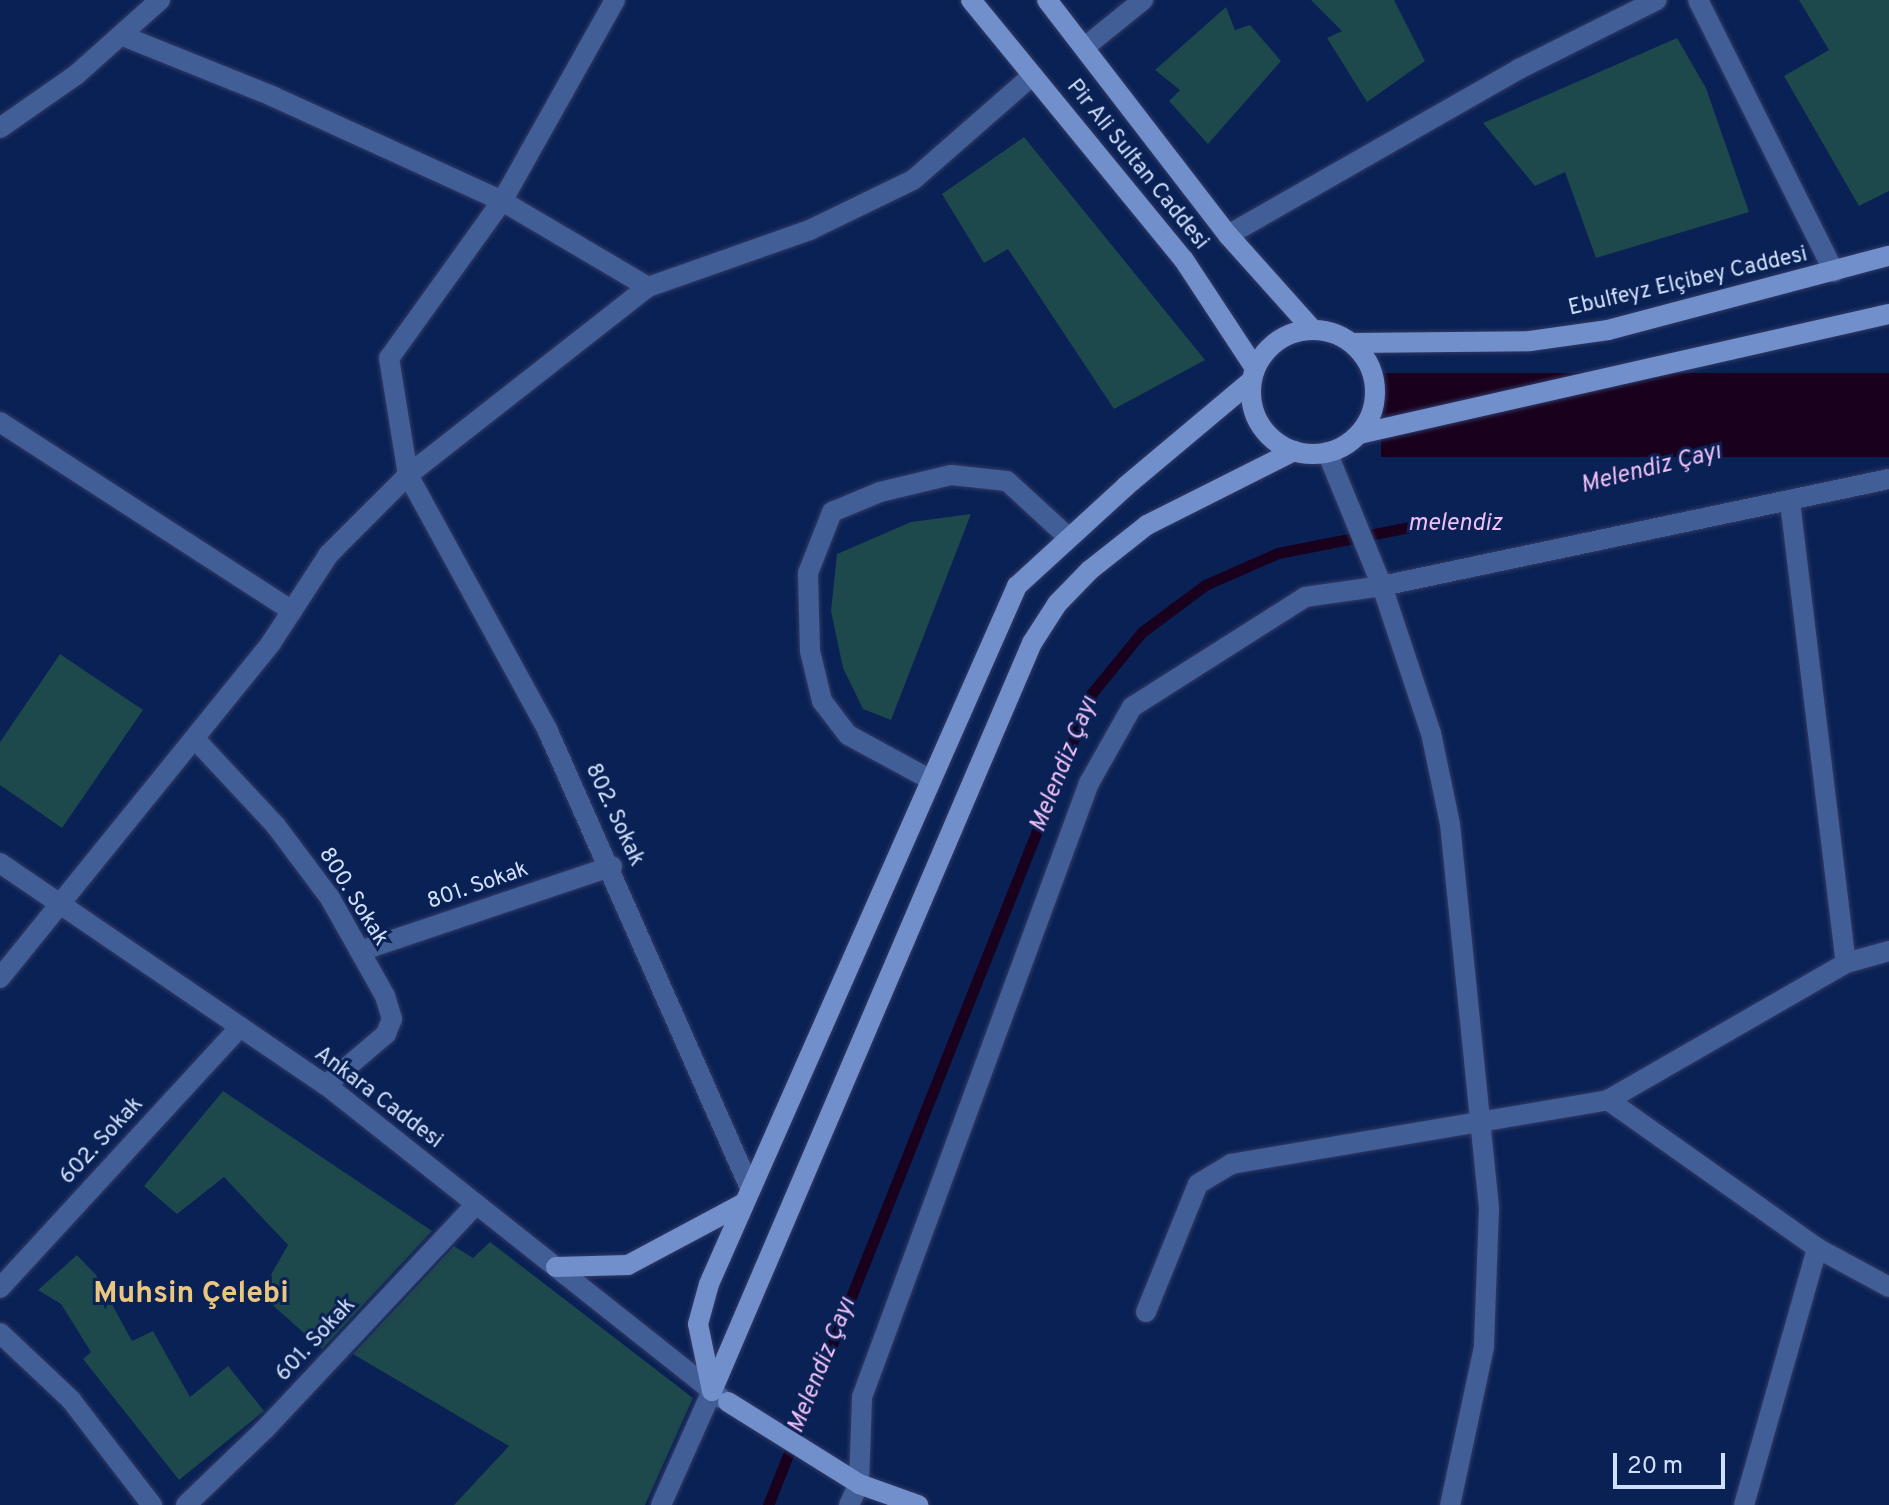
<!DOCTYPE html>
<meta charset="utf-8">
<style>
body{margin:0}
#map{position:relative;width:1889px;height:1505px;overflow:hidden;background:#092154;font-family:Overpass,sans-serif}
div>[style]{position:absolute}
.water>*{inset:0;background:#19001d;transform-origin:0 0}
.stream>*{height:11px;margin:-5.5px;padding:0 5.5px;transform-origin:5.5px;border-radius:5.5px;background:#19001d}
.building>*{inset:0;background:#1d484c}
.roads{filter:drop-shadow(0 0 2px #323a66) drop-shadow(0 0 2px #323a66)}
.minor>*{height:20px;margin:-10px;padding:0 10px;transform-origin:10px;border-radius:10px;background:#415e96}
.major>*{height:20px;margin:-10px;padding:0 10px;transform-origin:10px;border-radius:10px;background:#7190cb}
.major>.ring{margin:-10px;padding:0;box-sizing:content-box;background:none;border:20px solid #7190cb;border-radius:50%}
span{translate:-50% -50%;white-space:nowrap;text-align:center;line-height:1.15;-webkit-text-stroke:6px #092154;paint-order:stroke}
.street-label{font-size:22px;color:#d1e0fa}
.water-label{font-size:24px;color:#efbff5;font-style:italic}
.district-label{font-size:30px;color:#ebc67e;font-weight:700}
.scale{position:absolute;left:1613px;top:1453px;width:112px;height:36px;box-sizing:border-box;border:4px solid #d1e0fa;border-top:0;padding-left:10px;font-size:24px;line-height:28px;white-space:nowrap;color:#d1e0fa;-webkit-text-stroke:6px #092154;paint-order:stroke}
</style>
<div id="map">
<div class="water">
<i style="left:1889px;top:373px;width:84px;height:508px;rotate:90deg"></i>
</div>
<div class="stream">
<i style="left:768px;top:1505px;width:874px;rotate:-68.25deg"></i>
<i style="left:1092px;top:693px;width:79px;rotate:-50.7deg"></i>
<i style="left:1142px;top:632px;width:79px;rotate:-36.7deg"></i>
<i style="left:1205px;top:585px;width:80px;rotate:-23.7deg"></i>
<i style="left:1278px;top:553px;width:144px;rotate:-11.2deg"></i>
</div>
<div class="building">
<i style="clip-path:polygon(1311px 0,1394px 0,1425px 61px,1367px 102px,1327px 38px,1342px 31px)"></i>
<i style="clip-path:polygon(1799px 0,1889px 0,1889px 191px,1859px 206px,1784px 76px,1829px 50px)"></i>
<i style="clip-path:polygon(1226px 7px,1235px 30px,1250px 25px,1281px 61px,1208px 144px,1169px 101px,1180px 90px,1155px 70px)"></i>
<i style="clip-path:polygon(1677px 38px,1706px 88px,1749px 212px,1596px 258px,1565px 172px,1535px 186px,1483px 123px)"></i>
<i style="clip-path:polygon(1024px 137px,1205px 360px,1114px 409px,1008px 249px,984px 263px,942px 194px)"></i>
<i style="clip-path:polygon(971px 514px,891px 720px,863px 709px,843px 668px,831px 611px,837px 554px,911px 522px)"></i>
<i style="clip-path:polygon(60px 654px,143px 710px,62px 828px,0 785px,0 742px)"></i>
<i style="clip-path:polygon(223px 1091px,432px 1231px,322px 1349px,260px 1294px,288px 1245px,224px 1177px,177px 1214px,144px 1186px)"></i>
<i style="clip-path:polygon(490px 1242px,693px 1398px,645px 1505px,454px 1505px,509px 1446px,353px 1354px,454px 1246px,473px 1258px)"></i>
<i style="clip-path:polygon(77px 1255px,96px 1275px,132px 1341px,153px 1331px,190px 1397px,228px 1366px,264px 1411px,179px 1480px,83px 1359px,91px 1352px,61px 1304px,38px 1290px)"></i>
</div>
<div class="roads">
<div class="minor">
<i style="left:615px;top:0;width:231px;rotate:119.3deg"></i>
<i style="left:502px;top:201px;width:193px;rotate:125.7deg"></i>
<i style="left:389px;top:358px;width:119px;rotate:80.8deg"></i>
<i style="left:408px;top:475px;width:290px;rotate:61.3deg"></i>
<i style="left:547px;top:729px;width:502px;rotate:66.14deg"></i>
<i style="left:1698px;top:0;width:304px;rotate:63.4deg"></i>
<i style="left:123px;top:36px;width:161px;rotate:21.9deg"></i>
<i style="left:272px;top:96px;width:253px;rotate:24.5deg"></i>
<i style="left:502px;top:201px;width:169px;rotate:30.5deg"></i>
<i style="left:1085px;top:47px;width:75px;rotate:-39deg"></i>
<i style="left:0;top:128px;width:93px;rotate:-34.9deg"></i>
<i style="left:76px;top:75px;width:113px;rotate:-41.8deg"></i>
<i style="left:1228px;top:235px;width:335px;rotate:-29.7deg"></i>
<i style="left:1519px;top:69px;width:154px;rotate:-26.6deg"></i>
<i style="left:0;top:422px;width:348px;rotate:32.9deg"></i>
<i style="left:1327px;top:452px;width:145px;rotate:67.7deg"></i>
<i style="left:1382px;top:586px;width:155px;rotate:71.6deg"></i>
<i style="left:1431px;top:733px;width:93px;rotate:78.2deg"></i>
<i style="left:1450px;top:824px;width:386px;rotate:84.2deg"></i>
<i style="left:1489px;top:1208px;width:139px;rotate:92.1deg"></i>
<i style="left:1484px;top:1347px;width:162px;rotate:102.1deg"></i>
<i style="left:1790px;top:502px;width:464px;rotate:83.1deg"></i>
<i style="left:195px;top:739px;width:119px;rotate:47deg"></i>
<i style="left:276px;top:826px;width:90px;rotate:53.1deg"></i>
<i style="left:330px;top:898px;width:112px;rotate:60.7deg"></i>
<i style="left:385px;top:996px;width:24px;rotate:73deg"></i>
<i style="left:392px;top:1019px;width:16px;rotate:112deg"></i>
<i style="left:386px;top:1034px;width:79px;rotate:139.6deg"></i>
<i style="left:931px;top:780px;width:94px;rotate:-151.5deg"></i>
<i style="left:848px;top:735px;width:43px;rotate:-127.4deg"></i>
<i style="left:822px;top:701px;width:51px;rotate:-103.5deg"></i>
<i style="left:810px;top:651px;width:78px;rotate:-91.5deg"></i>
<i style="left:808px;top:573px;width:66px;rotate:-68.5deg"></i>
<i style="left:832px;top:512px;width:52px;rotate:-22.6deg"></i>
<i style="left:880px;top:492px;width:73px;rotate:-13.5deg"></i>
<i style="left:951px;top:475px;width:56px;rotate:6.1deg"></i>
<i style="left:1007px;top:481px;width:84px;rotate:42.6deg"></i>
<i style="left:0;top:863px;width:394px;rotate:34.3deg"></i>
<i style="left:326px;top:1085px;width:504px;rotate:38.39deg"></i>
<i style="left:360px;top:951px;width:266px;rotate:-18.6deg"></i>
<i style="left:0;top:978px;width:431px;rotate:-51deg"></i>
<i style="left:271px;top:643px;width:106px;rotate:-56.9deg"></i>
<i style="left:329px;top:554px;width:112px;rotate:-45deg"></i>
<i style="left:408px;top:475px;width:305px;rotate:-38.1deg"></i>
<i style="left:648px;top:287px;width:172px;rotate:-19.4deg"></i>
<i style="left:810px;top:230px;width:114px;rotate:-25.9deg"></i>
<i style="left:913px;top:180px;width:159px;rotate:-41.2deg"></i>
<i style="left:1608px;top:1100px;width:256px;rotate:35.3deg"></i>
<i style="left:1817px;top:1248px;width:82px;rotate:28.4deg"></i>
<i style="left:0;top:1288px;width:355px;rotate:-47.4deg"></i>
<i style="left:1146px;top:1312px;width:138px;rotate:-67.9deg"></i>
<i style="left:1198px;top:1184px;width:39px;rotate:-31deg"></i>
<i style="left:1231px;top:1164px;width:382px;rotate:-9.6deg"></i>
<i style="left:1608px;top:1100px;width:275px;rotate:-29.9deg"></i>
<i style="left:1846px;top:963px;width:45px;rotate:-15.6deg"></i>
<i style="left:0;top:1333px;width:98px;rotate:43.3deg"></i>
<i style="left:71px;top:1400px;width:133px;rotate:52.4deg"></i>
<i style="left:186px;top:1505px;width:110px;rotate:-43.9deg"></i>
<i style="left:265px;top:1429px;width:308px;rotate:-46.8deg"></i>
<i style="left:661px;top:1505px;width:125px;rotate:-65.9deg"></i>
<i style="left:849px;top:1505px;width:23px;rotate:-65deg"></i>
<i style="left:859px;top:1484px;width:87px;rotate:-88deg"></i>
<i style="left:862px;top:1397px;width:655px;rotate:-69.71deg"></i>
<i style="left:1089px;top:783px;width:87px;rotate:-60.5deg"></i>
<i style="left:1132px;top:707px;width:205px;rotate:-32.4deg"></i>
<i style="left:1305px;top:597px;width:78px;rotate:-8.1deg"></i>
<i style="left:1382px;top:586px;width:518px;rotate:-11.92deg"></i>
<i style="left:1744px;top:1505px;width:267px;rotate:-74.1deg"></i>
</div>
<div class="major">
<i style="left:971px;top:0;width:336px;rotate:50.7deg"></i>
<i style="left:1184px;top:260px;width:129px;rotate:56.7deg"></i>
<i style="left:1047px;top:0;width:297px;rotate:52.4deg"></i>
<i style="left:1228px;top:235px;width:126px;rotate:48.2deg"></i>
<i class="ring" style="left:1251px;top:330px;width:104px;height:104px"></i>
<i style="left:1352px;top:343px;width:178px;rotate:-0.6deg"></i>
<i style="left:1530px;top:341px;width:79px;rotate:-8deg"></i>
<i style="left:1608px;top:330px;width:291px;rotate:-14.8deg"></i>
<i style="left:1359px;top:434px;width:543px;rotate:-12.76deg"></i>
<i style="left:556px;top:1267px;width:72px;rotate:-1.6deg"></i>
<i style="left:628px;top:1265px;width:132px;rotate:-28.1deg"></i>
<i style="left:712px;top:1391px;width:68px;rotate:-101.8deg"></i>
<i style="left:698px;top:1324px;width:41px;rotate:-74.6deg"></i>
<i style="left:709px;top:1284px;width:763px;rotate:-66.19deg"></i>
<i style="left:1017px;top:586px;width:148px;rotate:-42.5deg"></i>
<i style="left:1126px;top:486px;width:163px;rotate:-40deg"></i>
<i style="left:712px;top:1391px;width:814px;rotate:-66.84deg"></i>
<i style="left:1032px;top:643px;width:46px;rotate:-57.3deg"></i>
<i style="left:1057px;top:604px;width:47px;rotate:-45.9deg"></i>
<i style="left:1090px;top:570px;width:73px;rotate:-38.3deg"></i>
<i style="left:1147px;top:525px;width:165px;rotate:-26.7deg"></i>
<i style="left:728px;top:1402px;width:155px;rotate:32deg"></i>
<i style="left:859px;top:1484px;width:63px;rotate:19.6deg"></i>
</div>
</div>
<div class="street-label">
<span style="left:1137px;top:165px;rotate:51deg">Pir Ali Sultan Caddesi</span>
<span style="left:1688px;top:282px;rotate:-13deg">Ebulfeyz Elçibey Caddesi</span>
<span style="left:614px;top:815px;rotate:65deg">802. Sokak</span>
<span style="left:478px;top:886px;rotate:-19deg">801. Sokak</span>
<span style="left:353px;top:897px;rotate:58deg">800. Sokak</span>
<span style="left:378px;top:1098px;rotate:37deg">Ankara Caddesi</span>
<span style="left:102px;top:1141px;rotate:-47deg">602. Sokak</span>
<span style="left:316px;top:1340px;rotate:-47deg">601. Sokak</span>
</div>
<div class="water-label">
<span style="left:1651px;top:470px;rotate:-14deg">Melendiz Çayı</span>
<span style="left:1455px;top:525px">melendiz</span>
<span style="left:1065px;top:765px;rotate:-68deg">Melendiz Çayı</span>
<span style="left:823px;top:1366px;rotate:-68deg">Melendiz Çayı</span>
</div>
<div class="district-label">
<span style="left:191px;top:1295px">Muhsin Çelebi</span>
</div>
<div class="scale">20 m</div>
</div>
